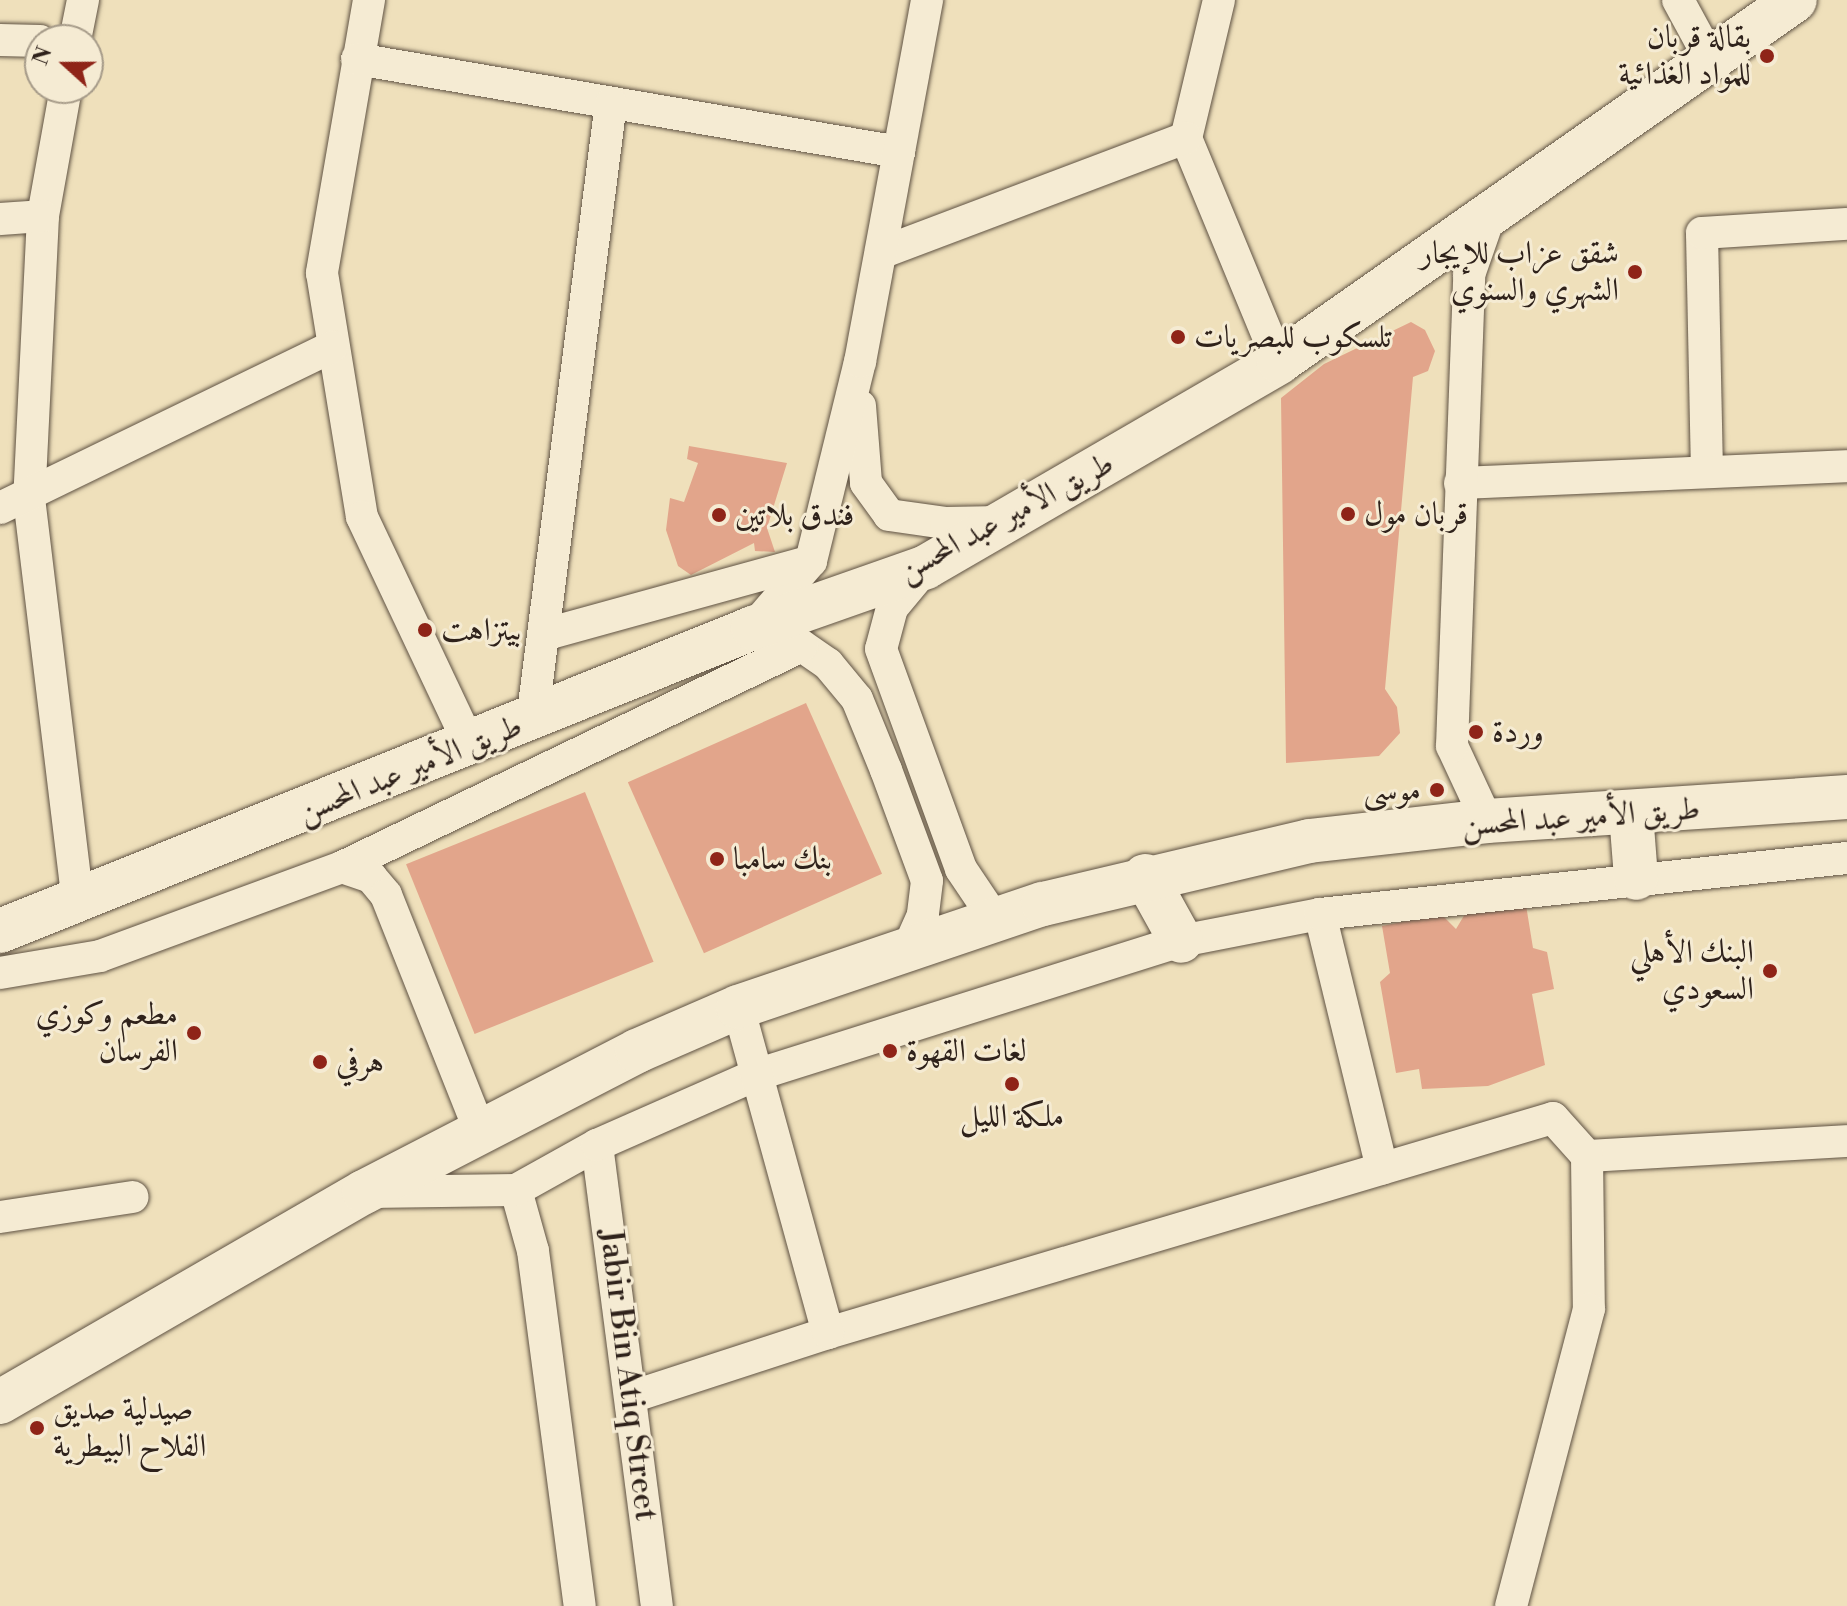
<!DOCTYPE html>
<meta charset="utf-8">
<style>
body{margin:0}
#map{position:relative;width:1847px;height:1606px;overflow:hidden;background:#efe0bb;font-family:"Libre Bodoni",Amiri,serif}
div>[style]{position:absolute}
.building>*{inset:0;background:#e2a58b;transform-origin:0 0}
.roads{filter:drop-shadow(0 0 2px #5f5243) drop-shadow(0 0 2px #5f5243)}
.minor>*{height:32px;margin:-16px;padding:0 16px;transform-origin:16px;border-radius:16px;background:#f5ebd3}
.secondary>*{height:44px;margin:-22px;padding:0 22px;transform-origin:22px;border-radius:22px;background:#f5ebd3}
.dots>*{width:22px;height:22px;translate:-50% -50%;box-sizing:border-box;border:4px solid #f5ebd3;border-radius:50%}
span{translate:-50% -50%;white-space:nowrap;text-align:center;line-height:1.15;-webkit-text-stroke:6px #f5ebd3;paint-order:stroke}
.poi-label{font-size:32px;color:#2f221b}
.right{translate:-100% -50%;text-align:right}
.left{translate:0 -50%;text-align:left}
.street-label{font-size:32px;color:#2f221b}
.north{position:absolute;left:24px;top:24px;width:80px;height:80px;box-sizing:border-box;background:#f5ebd3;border:2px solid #a69b89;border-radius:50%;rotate:291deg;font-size:22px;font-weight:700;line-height:32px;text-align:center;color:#2f221b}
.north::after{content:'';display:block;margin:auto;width:28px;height:36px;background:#8f2418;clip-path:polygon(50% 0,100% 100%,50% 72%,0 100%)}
</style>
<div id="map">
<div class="building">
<i style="clip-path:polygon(1411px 322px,1425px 330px,1435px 351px,1428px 371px,1413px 377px,1385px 689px,1397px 707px,1400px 733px,1379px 756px,1286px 763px,1281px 398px,1324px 364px)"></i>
<i style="clip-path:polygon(689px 446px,787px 463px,767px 528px,775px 552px,755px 551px,754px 543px,691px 575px,678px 566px,666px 530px,670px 498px,684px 502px,698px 463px,687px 459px)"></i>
<i style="left:806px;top:703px;width:187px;height:195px;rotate:66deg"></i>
<i style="left:585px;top:792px;width:183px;height:193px;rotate:68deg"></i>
<i style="clip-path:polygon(1525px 899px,1533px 948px,1547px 952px,1554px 989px,1532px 994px,1545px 1065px,1488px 1086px,1422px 1089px,1419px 1069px,1396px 1073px,1380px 982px,1390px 973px,1382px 926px,1441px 914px,1456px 929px,1468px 909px)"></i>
</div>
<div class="roads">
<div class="minor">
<i style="left:369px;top:0;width:277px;rotate:99.8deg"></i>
<i style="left:322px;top:273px;width:247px;rotate:80.7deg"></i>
<i style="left:362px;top:517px;width:252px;rotate:64.7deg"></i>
<i style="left:1219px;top:0;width:142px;rotate:103.4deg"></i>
<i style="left:1186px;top:138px;width:243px;rotate:67.5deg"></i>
<i style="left:1678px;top:0;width:65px;rotate:61.5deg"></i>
<i style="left:0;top:40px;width:40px;rotate:1.4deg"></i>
<i style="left:75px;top:40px;width:41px;rotate:-78.7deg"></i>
<i style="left:357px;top:59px;width:550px;rotate:9.74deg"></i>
<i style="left:66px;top:88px;width:130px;rotate:100.2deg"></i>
<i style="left:43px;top:216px;width:282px;rotate:92.8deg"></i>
<i style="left:29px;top:498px;width:407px;rotate:83.1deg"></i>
<i style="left:0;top:219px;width:43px;rotate:-4deg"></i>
<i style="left:881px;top:253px;width:326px;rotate:-20.7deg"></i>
<i style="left:860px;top:406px;width:77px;rotate:85.5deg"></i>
<i style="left:866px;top:483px;width:39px;rotate:54deg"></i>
<i style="left:889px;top:515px;width:58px;rotate:8deg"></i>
<i style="left:946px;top:523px;width:55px;rotate:-1deg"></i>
<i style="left:1707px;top:472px;width:239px;rotate:-91.2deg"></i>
<i style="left:1702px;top:233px;width:145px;rotate:-3.6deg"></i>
<i style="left:1460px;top:483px;width:387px;rotate:-2.5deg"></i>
<i style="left:0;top:508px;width:369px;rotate:-25.9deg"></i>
<i style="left:926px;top:567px;width:53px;rotate:129.7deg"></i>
<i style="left:892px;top:608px;width:42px;rotate:105deg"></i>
<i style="left:881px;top:649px;width:234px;rotate:70deg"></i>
<i style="left:961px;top:869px;width:63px;rotate:56.1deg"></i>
<i style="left:754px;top:627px;width:87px;rotate:-49.2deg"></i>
<i style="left:811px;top:561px;width:205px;rotate:-76.2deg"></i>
<i style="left:860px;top:362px;width:368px;rotate:-79.5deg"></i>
<i style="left:543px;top:635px;width:278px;rotate:-15.4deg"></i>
<i style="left:786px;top:635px;width:51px;rotate:34.6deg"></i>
<i style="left:828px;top:664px;width:45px;rotate:50.4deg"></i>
<i style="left:857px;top:699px;width:77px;rotate:67.8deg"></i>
<i style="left:886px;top:770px;width:118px;rotate:69.7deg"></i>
<i style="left:927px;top:881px;width:34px;rotate:97deg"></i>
<i style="left:923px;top:915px;width:39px;rotate:114deg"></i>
<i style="left:532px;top:721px;width:623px;rotate:-82.72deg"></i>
<i style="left:1487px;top:821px;width:83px;rotate:-115deg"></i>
<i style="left:1452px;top:746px;width:471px;rotate:-87.9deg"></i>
<i style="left:1469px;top:275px;width:67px;rotate:-70.8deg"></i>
<i style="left:342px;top:867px;width:510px;rotate:-25.66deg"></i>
<i style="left:1320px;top:914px;width:262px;rotate:76.3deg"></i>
<i style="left:0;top:973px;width:101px;rotate:-9.6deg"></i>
<i style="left:100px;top:956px;width:258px;rotate:-20.2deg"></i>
<i style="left:342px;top:867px;width:31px;rotate:19deg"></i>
<i style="left:371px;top:877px;width:23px;rotate:50deg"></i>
<i style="left:386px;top:895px;width:254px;rotate:68.3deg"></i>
<i style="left:597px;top:1145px;width:465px;rotate:82.6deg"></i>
<i style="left:1587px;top:1156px;width:260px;rotate:-3.3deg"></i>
<i style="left:516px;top:1190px;width:63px;rotate:74.4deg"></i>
<i style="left:533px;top:1251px;width:358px;rotate:82.5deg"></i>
<i style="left:368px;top:1192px;width:148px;rotate:-0.8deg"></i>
<i style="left:516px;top:1190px;width:93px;rotate:-29.1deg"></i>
<i style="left:597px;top:1145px;width:174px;rotate:-23.8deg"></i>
<i style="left:756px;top:1075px;width:446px;rotate:-17.5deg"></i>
<i style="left:1181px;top:941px;width:142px;rotate:-11deg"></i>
<i style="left:1320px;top:914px;width:530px;rotate:-6.07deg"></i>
<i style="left:0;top:1217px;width:134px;rotate:-8.6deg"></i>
<i style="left:828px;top:1333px;width:756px;rotate:-16.52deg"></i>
<i style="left:1553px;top:1118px;width:51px;rotate:48.2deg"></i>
<i style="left:1587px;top:1156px;width:153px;rotate:89.3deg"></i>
<i style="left:1589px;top:1309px;width:307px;rotate:104.7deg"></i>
<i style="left:631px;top:1397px;width:207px;rotate:-18deg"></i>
<i style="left:828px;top:1333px;width:338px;rotate:-105.4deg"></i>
</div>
<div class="secondary">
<i style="left:1631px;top:814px;width:64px;rotate:85.5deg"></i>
<i style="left:1145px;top:876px;width:74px;rotate:61deg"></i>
<i style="left:0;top:931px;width:812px;rotate:-21.92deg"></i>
<i style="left:753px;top:628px;width:183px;rotate:-19.4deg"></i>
<i style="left:926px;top:567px;width:408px;rotate:-30.1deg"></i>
<i style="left:1279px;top:362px;width:630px;rotate:-35.05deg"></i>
<i style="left:0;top:1402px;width:420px;rotate:-30deg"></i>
<i style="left:364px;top:1192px;width:307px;rotate:-27.3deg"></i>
<i style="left:637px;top:1051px;width:110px;rotate:-23.5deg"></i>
<i style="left:738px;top:1007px;width:322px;rotate:-18.7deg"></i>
<i style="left:1043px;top:904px;width:273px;rotate:-13.3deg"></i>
<i style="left:1309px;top:841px;width:179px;rotate:-6.4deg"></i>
<i style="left:1487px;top:821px;width:361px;rotate:-3.8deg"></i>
</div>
</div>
<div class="dots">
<i style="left:1767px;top:56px;background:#8f2418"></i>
<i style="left:1635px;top:272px;background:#8f2418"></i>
<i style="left:1178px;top:337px;background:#8f2418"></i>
<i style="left:1348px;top:514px;background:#8f2418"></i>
<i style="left:719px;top:515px;background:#8f2418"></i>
<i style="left:425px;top:630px;background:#8f2418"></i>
<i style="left:1476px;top:732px;background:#8f2418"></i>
<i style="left:1437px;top:790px;background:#8f2418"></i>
<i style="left:717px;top:859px;background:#8f2418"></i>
<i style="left:1770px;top:971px;background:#8f2418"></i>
<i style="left:194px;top:1033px;background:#8f2418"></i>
<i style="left:890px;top:1051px;background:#8f2418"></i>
<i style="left:320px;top:1062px;background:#8f2418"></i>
<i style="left:1012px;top:1084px;background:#8f2418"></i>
<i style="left:37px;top:1428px;background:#8f2418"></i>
</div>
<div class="poi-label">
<span class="right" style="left:1751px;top:56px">بقالة قربان<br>للمواد الغذائية</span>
<span class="right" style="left:1619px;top:272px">شقق عزاب للإيجار<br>الشهري والسنوي</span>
<span class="left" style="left:1194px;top:337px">تلسكوب للبصريات</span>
<span class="left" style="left:1364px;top:514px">قربان مول</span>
<span class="left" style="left:735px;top:515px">فندق بلاتين</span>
<span class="left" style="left:441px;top:630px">بيتزاهت</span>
<span class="left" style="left:1492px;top:732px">وردة</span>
<span class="right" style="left:1421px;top:790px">موسى</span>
<span class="left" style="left:733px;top:859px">بنك سامبا</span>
<span class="right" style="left:1754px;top:971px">البنك الأهلي<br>السعودي</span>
<span class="right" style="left:178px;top:1033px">مطعم وكوزي<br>الفرسان</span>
<span class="left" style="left:906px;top:1051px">لغات القهوة</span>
<span class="left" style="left:336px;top:1062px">هرفي</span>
<span style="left:1012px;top:1116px">ملكة الليل</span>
<span class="left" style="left:53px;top:1428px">صيدلية صديق<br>الفلاح البيطرية</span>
</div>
<div class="street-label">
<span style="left:1006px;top:517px;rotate:-28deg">طريق الأمير عبد المحسن</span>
<span style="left:410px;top:769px;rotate:-22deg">طريق الأمير عبد المحسن</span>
<span style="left:1581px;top:817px;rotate:-4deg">طريق الأمير عبد المحسن</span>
<span style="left:628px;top:1375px;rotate:83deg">Jabir Bin Atiq Street</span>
</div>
<div class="north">N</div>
</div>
